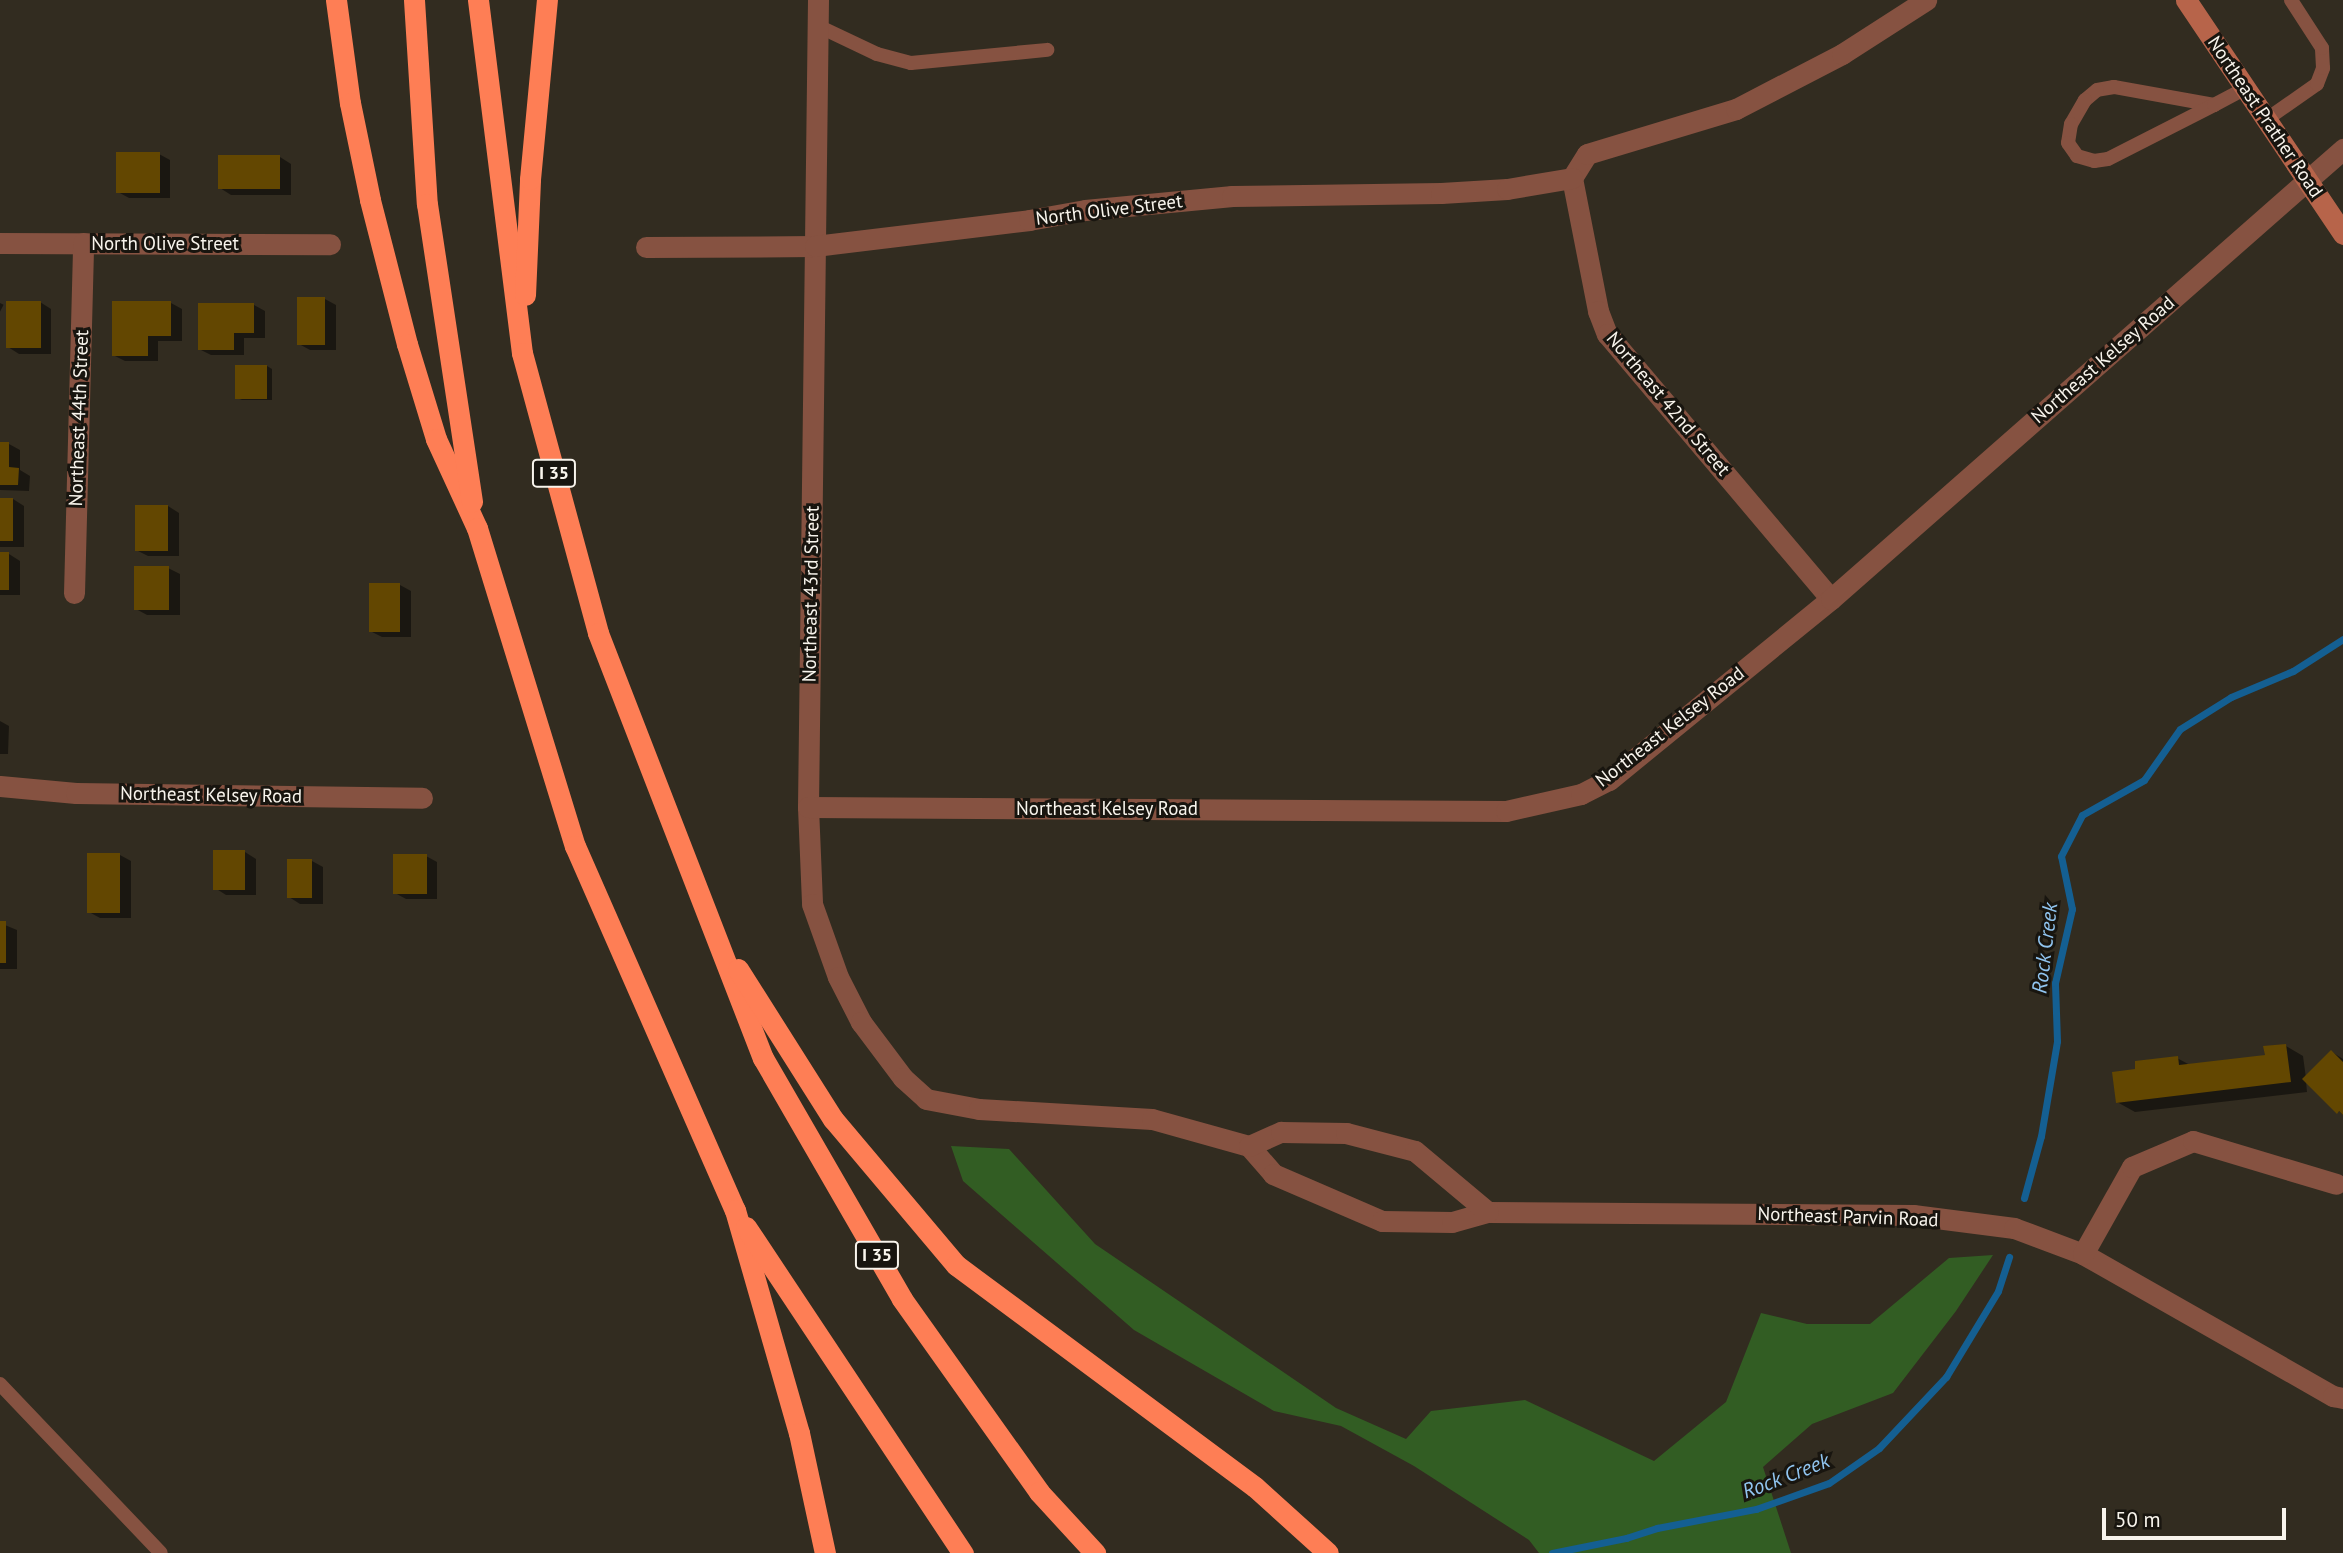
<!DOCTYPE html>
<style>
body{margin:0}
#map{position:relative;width:2343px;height:1553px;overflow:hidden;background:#322c20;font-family:"PT Sans",sans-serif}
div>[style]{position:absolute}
.green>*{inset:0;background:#325d23}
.shadow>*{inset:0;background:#0007;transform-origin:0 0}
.stream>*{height:7px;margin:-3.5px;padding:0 3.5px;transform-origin:3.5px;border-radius:3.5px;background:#145f92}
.building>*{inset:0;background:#634701;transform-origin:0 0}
.service>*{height:14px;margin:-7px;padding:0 7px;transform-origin:7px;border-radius:7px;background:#865241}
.minor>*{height:21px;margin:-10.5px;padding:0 10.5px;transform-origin:10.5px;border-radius:10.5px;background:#865241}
.secondary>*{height:21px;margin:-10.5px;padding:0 10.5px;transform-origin:10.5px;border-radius:10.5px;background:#b7644a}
.motorway>*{height:21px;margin:-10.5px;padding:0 10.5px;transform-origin:10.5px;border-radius:10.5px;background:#fe7e55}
span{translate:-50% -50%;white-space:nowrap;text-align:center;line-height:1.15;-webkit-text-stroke:6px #18150f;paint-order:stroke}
.shield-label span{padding:2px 5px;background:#18150f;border:2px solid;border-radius:5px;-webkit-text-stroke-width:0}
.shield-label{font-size:18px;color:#f8f4ec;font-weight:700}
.street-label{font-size:19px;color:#f8f4ec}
.water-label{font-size:21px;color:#91c5f0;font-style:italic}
.scale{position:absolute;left:2102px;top:1508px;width:184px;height:32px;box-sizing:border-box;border:4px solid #f8f4ec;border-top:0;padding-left:9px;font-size:21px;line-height:24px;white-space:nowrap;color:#f8f4ec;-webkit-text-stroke:5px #18150f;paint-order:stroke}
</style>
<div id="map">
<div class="green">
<i style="clip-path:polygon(951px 1146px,1009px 1149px,1095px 1244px,1336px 1408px,1406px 1439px,1431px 1411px,1525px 1400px,1654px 1461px,1726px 1402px,1761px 1313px,1807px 1324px,1870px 1324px,1949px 1258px,1993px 1255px,1956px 1311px,1893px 1393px,1812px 1424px,1763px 1467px,1791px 1553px,1539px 1553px,1529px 1540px,1414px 1466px,1341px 1426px,1274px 1411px,1134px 1330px,963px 1181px)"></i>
</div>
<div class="shadow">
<i style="clip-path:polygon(159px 154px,170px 160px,170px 198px,129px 198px,118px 192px)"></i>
<i style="clip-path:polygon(280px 157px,291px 164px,291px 195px,231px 195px,220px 188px)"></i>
<i style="clip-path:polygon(325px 299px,336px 305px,336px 350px,310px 350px,299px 344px)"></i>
<i style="clip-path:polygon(40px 302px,51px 309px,51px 354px,19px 354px,8px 347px)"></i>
<i style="left:0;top:303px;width:4px;height:32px;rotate:27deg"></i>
<i style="clip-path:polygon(171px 303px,182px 309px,182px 341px,158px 341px,158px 361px,125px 361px,113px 355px)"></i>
<i style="clip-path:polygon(254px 305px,265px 311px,265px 338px,244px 338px,244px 355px,211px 355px,199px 349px)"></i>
<i style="clip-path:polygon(237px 366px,267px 366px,272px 369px,272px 400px,242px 400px,237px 398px)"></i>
<i style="clip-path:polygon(0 443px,9px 444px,20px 450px,20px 470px,30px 476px,29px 491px,0 490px)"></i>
<i style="clip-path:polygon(0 499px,13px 499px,24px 506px,24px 547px,0 547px)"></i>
<i style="clip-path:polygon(168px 506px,179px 513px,179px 556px,148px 556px,136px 550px)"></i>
<i style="clip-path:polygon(0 554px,9px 554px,20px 561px,20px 595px,0 595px)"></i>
<i style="clip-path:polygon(168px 568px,180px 574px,180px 615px,147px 615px,136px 609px)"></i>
<i style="clip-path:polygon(400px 585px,411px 591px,411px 637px,382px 637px,370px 631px)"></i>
<i style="clip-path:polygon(0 721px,9px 726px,8px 754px,0 754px)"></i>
<i style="clip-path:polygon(245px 852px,256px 859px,256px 895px,226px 895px,215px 888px)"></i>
<i style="clip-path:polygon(120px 855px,131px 861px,131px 918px,100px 918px,89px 912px)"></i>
<i style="clip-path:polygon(426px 856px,437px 862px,437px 899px,406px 899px,395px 893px)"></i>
<i style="clip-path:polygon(289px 861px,312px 861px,323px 867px,323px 904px,300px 904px,289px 897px)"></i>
<i style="clip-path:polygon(0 923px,17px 930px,17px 969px,0 969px)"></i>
<i style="clip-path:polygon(2286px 1046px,2303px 1056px,2306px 1078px,2332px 1052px,2343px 1059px,2343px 1115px,2306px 1081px,2307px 1092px,2135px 1112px,2117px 1102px,2137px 1070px,2177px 1058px,2190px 1065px,2267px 1056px)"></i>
</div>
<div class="stream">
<i style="left:2024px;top:1198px;width:64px;rotate:-74.7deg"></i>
<i style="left:2041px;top:1136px;width:96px;rotate:-80.4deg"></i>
<i style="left:2057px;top:1041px;width:58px;rotate:-92deg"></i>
<i style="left:2055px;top:983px;width:76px;rotate:-77.1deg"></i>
<i style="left:2072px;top:909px;width:54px;rotate:-101.7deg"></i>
<i style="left:2061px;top:856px;width:46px;rotate:-62.9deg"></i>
<i style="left:2082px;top:815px;width:71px;rotate:-29.4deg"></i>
<i style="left:2144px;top:780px;width:62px;rotate:-54.8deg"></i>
<i style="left:2180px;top:729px;width:60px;rotate:-32.1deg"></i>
<i style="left:2231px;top:697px;width:67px;rotate:-22.8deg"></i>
<i style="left:2293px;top:671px;width:59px;rotate:-32.6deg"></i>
<i style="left:1552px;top:1553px;width:76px;rotate:-11.5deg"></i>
<i style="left:1626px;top:1538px;width:33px;rotate:-18deg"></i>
<i style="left:1657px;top:1528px;width:101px;rotate:-10.9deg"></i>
<i style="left:1756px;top:1509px;width:77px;rotate:-19.6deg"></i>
<i style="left:1829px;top:1483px;width:61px;rotate:-35deg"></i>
<i style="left:1879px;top:1448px;width:98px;rotate:-46.7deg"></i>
<i style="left:1946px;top:1377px;width:100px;rotate:-58.8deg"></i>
<i style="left:1998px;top:1291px;width:36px;rotate:-72deg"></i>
</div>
<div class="building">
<i style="left:116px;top:152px;width:44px;height:41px"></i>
<i style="left:218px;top:155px;width:62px;height:34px"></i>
<i style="left:297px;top:297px;width:28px;height:48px"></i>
<i style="left:6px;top:301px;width:35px;height:47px"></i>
<i style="clip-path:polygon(112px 301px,171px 301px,171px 336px,148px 336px,148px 356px,112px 356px)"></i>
<i style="clip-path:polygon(198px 303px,254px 303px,254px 333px,234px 333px,234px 350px,198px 350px)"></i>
<i style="left:235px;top:365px;width:32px;height:34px"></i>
<i style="clip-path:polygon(0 442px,9px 442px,9px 467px,19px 468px,18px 485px,0 485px)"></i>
<i style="left:0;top:498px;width:13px;height:43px"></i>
<i style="left:135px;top:505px;width:33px;height:46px"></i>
<i style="left:0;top:552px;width:9px;height:38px"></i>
<i style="left:134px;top:566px;width:35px;height:44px"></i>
<i style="left:369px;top:583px;width:31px;height:49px"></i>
<i style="left:213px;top:850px;width:32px;height:40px"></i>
<i style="left:87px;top:853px;width:33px;height:60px"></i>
<i style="left:393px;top:854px;width:34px;height:40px"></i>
<i style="left:287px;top:859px;width:25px;height:39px"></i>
<i style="left:0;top:921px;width:6px;height:42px"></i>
<i style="clip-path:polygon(2286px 1044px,2291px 1082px,2116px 1103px,2112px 1072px,2135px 1069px,2135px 1061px,2178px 1056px,2179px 1065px,2265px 1055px,2263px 1046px)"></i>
<i style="clip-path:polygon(2331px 1050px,2343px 1062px,2343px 1115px,2339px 1111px,2337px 1114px,2302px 1079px)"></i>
</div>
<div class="service">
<i style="left:818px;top:26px;width:65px;rotate:25.4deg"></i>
<i style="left:877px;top:54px;width:35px;rotate:15deg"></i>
<i style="left:911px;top:63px;width:137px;rotate:-5.5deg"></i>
<i style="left:2214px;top:105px;width:102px;rotate:-169.8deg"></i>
<i style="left:2114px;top:87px;width:17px;rotate:170deg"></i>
<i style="left:2097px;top:90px;width:16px;rotate:140deg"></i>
<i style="left:2085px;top:100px;width:28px;rotate:120deg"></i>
<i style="left:2071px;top:124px;width:19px;rotate:99deg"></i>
<i style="left:2068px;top:143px;width:16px;rotate:55deg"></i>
<i style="left:2077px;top:156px;width:18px;rotate:16deg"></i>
<i style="left:2094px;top:161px;width:14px;rotate:-8deg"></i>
<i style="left:2108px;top:159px;width:119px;rotate:-27deg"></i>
<i style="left:2214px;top:105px;width:36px;rotate:-28deg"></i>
<i style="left:2267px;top:119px;width:61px;rotate:-35deg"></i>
<i style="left:2317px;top:84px;width:17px;rotate:-69deg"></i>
<i style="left:2323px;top:68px;width:20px;rotate:-93deg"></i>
<i style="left:2322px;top:48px;width:57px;rotate:-122.9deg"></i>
<i style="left:0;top:1384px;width:233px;rotate:46.4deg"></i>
</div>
<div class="minor">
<i style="left:818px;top:0;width:807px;rotate:90.71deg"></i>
<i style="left:808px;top:807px;width:97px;rotate:87.6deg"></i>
<i style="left:812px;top:904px;width:77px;rotate:70.4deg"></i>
<i style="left:838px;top:977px;width:51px;rotate:62.9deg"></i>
<i style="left:861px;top:1022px;width:70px;rotate:53.1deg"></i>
<i style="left:903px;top:1078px;width:31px;rotate:42deg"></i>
<i style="left:926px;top:1099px;width:54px;rotate:10.7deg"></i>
<i style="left:979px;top:1109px;width:173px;rotate:3.3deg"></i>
<i style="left:1152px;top:1119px;width:101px;rotate:15.6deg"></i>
<i style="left:1249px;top:1146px;width:37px;rotate:49deg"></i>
<i style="left:1273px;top:1174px;width:119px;rotate:23.3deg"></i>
<i style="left:1382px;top:1221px;width:70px;rotate:0.8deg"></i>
<i style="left:1452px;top:1222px;width:37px;rotate:-16deg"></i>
<i style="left:1488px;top:1212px;width:425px;rotate:0.4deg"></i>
<i style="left:1913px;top:1215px;width:102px;rotate:7.3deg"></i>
<i style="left:2014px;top:1228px;width:74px;rotate:20.6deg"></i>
<i style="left:2083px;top:1254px;width:288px;rotate:29.6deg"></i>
<i style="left:2333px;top:1396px;width:10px;rotate:11deg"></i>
<i style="left:1572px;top:178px;width:136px;rotate:78.9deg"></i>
<i style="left:1598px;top:311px;width:25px;rotate:69deg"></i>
<i style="left:1607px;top:334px;width:347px;rotate:49.8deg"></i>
<i style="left:1572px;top:178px;width:28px;rotate:-58deg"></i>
<i style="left:1587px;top:154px;width:156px;rotate:-16.8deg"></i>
<i style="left:1736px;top:109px;width:119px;rotate:-27.4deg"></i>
<i style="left:1842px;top:54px;width:100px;rotate:-32.7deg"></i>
<i style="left:0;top:243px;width:330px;rotate:0.2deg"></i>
<i style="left:646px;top:247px;width:169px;rotate:-0.3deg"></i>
<i style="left:815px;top:246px;width:216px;rotate:-6.9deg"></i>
<i style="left:1029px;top:220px;width:57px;rotate:-10.1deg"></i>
<i style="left:1085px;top:210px;width:148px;rotate:-5.4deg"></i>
<i style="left:1232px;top:196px;width:209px;rotate:-0.8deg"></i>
<i style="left:1441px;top:193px;width:66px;rotate:-3.5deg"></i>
<i style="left:1507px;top:189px;width:66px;rotate:-9.6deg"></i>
<i style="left:74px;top:593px;width:350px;rotate:-88.5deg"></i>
<i style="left:0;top:786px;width:76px;rotate:5.3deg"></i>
<i style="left:76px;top:793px;width:346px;rotate:0.8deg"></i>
<i style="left:808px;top:807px;width:698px;rotate:0.33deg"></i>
<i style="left:1506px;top:811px;width:77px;rotate:-12.8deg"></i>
<i style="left:1581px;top:794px;width:31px;rotate:-27deg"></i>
<i style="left:1609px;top:780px;width:286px;rotate:-39.2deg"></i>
<i style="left:1831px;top:599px;width:682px;rotate:-41.31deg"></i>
<i style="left:1249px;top:1146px;width:35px;rotate:-24deg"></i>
<i style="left:1281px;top:1132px;width:65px;rotate:0.9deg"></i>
<i style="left:1346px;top:1133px;width:71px;rotate:14.6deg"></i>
<i style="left:1415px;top:1151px;width:95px;rotate:39.9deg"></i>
<i style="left:2083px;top:1254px;width:100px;rotate:-60.6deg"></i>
<i style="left:2132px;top:1167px;width:66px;rotate:-23.1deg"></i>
<i style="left:2193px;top:1141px;width:149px;rotate:16.7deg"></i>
</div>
<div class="secondary">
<i style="left:2186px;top:0;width:282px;rotate:56.1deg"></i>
</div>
<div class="motorway">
<i style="left:336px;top:0;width:104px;rotate:82.3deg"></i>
<i style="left:350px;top:103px;width:99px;rotate:78.3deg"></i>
<i style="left:370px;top:200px;width:149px;rotate:75.6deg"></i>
<i style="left:407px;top:344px;width:99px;rotate:73deg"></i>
<i style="left:436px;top:439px;width:98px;rotate:65.3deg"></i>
<i style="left:477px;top:528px;width:333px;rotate:72.9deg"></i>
<i style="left:575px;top:846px;width:398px;rotate:66.3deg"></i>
<i style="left:735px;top:1210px;width:232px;rotate:74deg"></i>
<i style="left:799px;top:1433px;width:123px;rotate:77.8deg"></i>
<i style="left:414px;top:0;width:204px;rotate:86.4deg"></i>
<i style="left:427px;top:204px;width:301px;rotate:81.4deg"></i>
<i style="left:478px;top:0;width:356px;rotate:82.9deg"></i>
<i style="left:522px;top:353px;width:290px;rotate:74.8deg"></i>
<i style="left:598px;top:633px;width:456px;rotate:68.8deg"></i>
<i style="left:763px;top:1058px;width:278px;rotate:60deg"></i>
<i style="left:902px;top:1299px;width:237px;rotate:54.6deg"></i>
<i style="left:1039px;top:1492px;width:83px;rotate:47.4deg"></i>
<i style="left:525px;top:295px;width:116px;rotate:-87.5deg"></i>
<i style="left:530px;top:179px;width:180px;rotate:-84.6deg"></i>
<i style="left:738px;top:969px;width:178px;rotate:57.7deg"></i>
<i style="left:833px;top:1119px;width:191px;rotate:49.9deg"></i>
<i style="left:956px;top:1265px;width:372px;rotate:36.6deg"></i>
<i style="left:1255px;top:1487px;width:98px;rotate:42.1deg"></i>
<i style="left:746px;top:1227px;width:392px;rotate:56.4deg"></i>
</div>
<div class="shield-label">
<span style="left:554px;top:473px">I 35</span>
<span style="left:877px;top:1255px">I 35</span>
</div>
<div class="street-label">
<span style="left:2265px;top:117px;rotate:56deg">Northeast Prather Road</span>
<span style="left:1109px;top:210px;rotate:-7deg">North Olive Street</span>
<span style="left:165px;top:244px">North Olive Street</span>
<span style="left:2103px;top:360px;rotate:-41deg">Northeast Kelsey Road</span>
<span style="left:1668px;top:404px;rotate:50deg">Northeast 42nd Street</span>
<span style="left:79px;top:418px;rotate:-88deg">Northeast 44th Street</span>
<span style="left:811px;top:594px;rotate:-89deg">Northeast 43rd Street</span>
<span style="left:1670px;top:727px;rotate:-38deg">Northeast Kelsey Road</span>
<span style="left:211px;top:795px;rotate:1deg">Northeast Kelsey Road</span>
<span style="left:1107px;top:809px">Northeast Kelsey Road</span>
<span style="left:1848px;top:1217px;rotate:2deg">Northeast Parvin Road</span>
</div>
<div class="water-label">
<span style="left:2045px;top:948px;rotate:-83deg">Rock Creek</span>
<span style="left:1786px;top:1476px;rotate:-21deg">Rock Creek</span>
</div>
<div class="scale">50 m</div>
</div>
